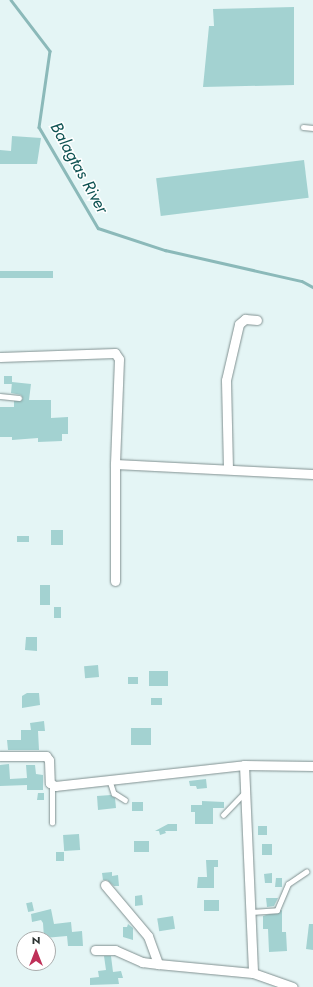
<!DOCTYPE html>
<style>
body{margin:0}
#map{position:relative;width:313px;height:987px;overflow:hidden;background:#e4f5f5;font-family:Jost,sans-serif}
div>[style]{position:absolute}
.stream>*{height:2.5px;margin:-1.25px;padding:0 1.25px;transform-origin:1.25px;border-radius:1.25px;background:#8bb9b9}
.building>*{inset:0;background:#a3d2d1;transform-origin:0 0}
.roads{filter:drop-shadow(0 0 1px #809090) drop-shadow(0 0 1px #809090)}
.lane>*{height:4.5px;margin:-2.25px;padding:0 2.25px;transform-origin:2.25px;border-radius:2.25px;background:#fff}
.street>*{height:9px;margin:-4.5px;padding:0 4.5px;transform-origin:4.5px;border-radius:4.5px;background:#fff}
span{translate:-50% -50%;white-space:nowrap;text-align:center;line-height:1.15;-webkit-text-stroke:3px #fff;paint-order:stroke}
.water-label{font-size:17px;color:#0e5252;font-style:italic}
.north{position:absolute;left:16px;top:931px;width:40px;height:40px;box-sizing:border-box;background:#fff;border:1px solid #aaadad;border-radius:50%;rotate:0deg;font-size:11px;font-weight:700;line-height:16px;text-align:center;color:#2b3231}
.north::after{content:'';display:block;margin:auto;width:14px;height:18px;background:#bf3058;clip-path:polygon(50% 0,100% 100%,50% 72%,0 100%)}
</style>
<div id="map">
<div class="stream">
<i style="left:11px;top:0;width:64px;rotate:52.6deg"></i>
<i style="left:50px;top:51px;width:77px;rotate:98.2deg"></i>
<i style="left:39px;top:127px;width:117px;rotate:59.7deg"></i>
<i style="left:98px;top:228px;width:71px;rotate:18.2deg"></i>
<i style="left:165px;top:250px;width:140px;rotate:12.8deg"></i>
<i style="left:302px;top:281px;width:13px;rotate:29deg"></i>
</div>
<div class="building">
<i style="clip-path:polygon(294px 7px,294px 85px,203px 87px,209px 26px,214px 26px,213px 9px)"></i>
<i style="clip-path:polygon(12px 136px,41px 138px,37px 164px,0 164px,0 150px,11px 151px)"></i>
<i style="left:304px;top:160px;width:38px;height:149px;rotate:83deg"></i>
<i style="left:53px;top:271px;width:7px;height:53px;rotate:90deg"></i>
<i style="left:4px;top:376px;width:8px;height:8px"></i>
<i style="clip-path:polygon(12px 382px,31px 384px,29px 400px,51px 400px,51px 418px,68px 417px,68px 434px,62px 434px,62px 441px,38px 442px,38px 438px,12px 440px,12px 437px,0 437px,0 407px,14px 407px,14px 401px,23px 399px,21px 395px,11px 393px)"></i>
<i style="left:51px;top:530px;width:12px;height:15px"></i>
<i style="left:17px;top:536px;width:12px;height:6px"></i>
<i style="left:40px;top:585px;width:10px;height:20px"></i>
<i style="left:54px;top:607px;width:7px;height:11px"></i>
<i style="clip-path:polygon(26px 637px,37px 637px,37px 651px,25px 650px)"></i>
<i style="left:98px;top:665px;width:12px;height:14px;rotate:85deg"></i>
<i style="left:149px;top:671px;width:19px;height:15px"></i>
<i style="left:138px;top:677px;width:7px;height:10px;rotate:90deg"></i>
<i style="clip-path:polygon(27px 693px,39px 693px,40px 705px,22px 708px,22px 696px)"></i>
<i style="left:151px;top:698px;width:11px;height:7px"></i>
<i style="clip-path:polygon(44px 721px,45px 731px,38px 731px,39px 750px,8px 750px,7px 740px,21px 740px,21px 730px,31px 730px,30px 723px)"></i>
<i style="left:131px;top:728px;width:20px;height:17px"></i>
<i style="clip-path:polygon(9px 764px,10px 779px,27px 778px,26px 765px,35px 765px,36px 774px,43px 775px,43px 790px,27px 790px,27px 785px,0 786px,0 765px)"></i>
<i style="clip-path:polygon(206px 779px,207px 788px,197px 789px,196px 786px,190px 786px,189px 781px)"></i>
<i style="clip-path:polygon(38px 793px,44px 793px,44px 800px,37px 800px)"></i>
<i style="clip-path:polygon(111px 795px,115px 798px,116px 808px,98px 810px,97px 796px)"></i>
<i style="clip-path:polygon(202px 801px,224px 802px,224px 808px,213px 808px,213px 824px,195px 824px,195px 812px,191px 812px,191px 805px,202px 805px)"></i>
<i style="left:132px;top:802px;width:11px;height:9px"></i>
<i style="clip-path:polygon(168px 824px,177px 824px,177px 831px,165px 831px,166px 833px,160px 835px,159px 831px,155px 831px)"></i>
<i style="left:258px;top:826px;width:9px;height:9px"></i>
<i style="left:79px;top:834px;width:16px;height:16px;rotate:86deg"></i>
<i style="left:134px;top:841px;width:15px;height:11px"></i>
<i style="left:262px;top:844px;width:10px;height:11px"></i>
<i style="left:56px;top:852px;width:8px;height:9px"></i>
<i style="clip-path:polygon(206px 860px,218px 860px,218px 867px,214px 867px,214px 888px,197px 888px,198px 877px,207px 877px)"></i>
<i style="clip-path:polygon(112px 872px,112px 876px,118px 875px,119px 886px,114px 886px,107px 880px,103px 880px,102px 873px)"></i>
<i style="clip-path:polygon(272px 873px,272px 883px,265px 883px,264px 874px)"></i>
<i style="clip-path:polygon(276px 878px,282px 878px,282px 887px,275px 887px)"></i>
<i style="clip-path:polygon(142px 895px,143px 905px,135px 906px,135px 896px)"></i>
<i style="clip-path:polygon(266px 898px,278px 898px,274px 906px,267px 907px)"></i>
<i style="left:204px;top:900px;width:15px;height:11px"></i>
<i style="left:32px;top:902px;width:9px;height:6px;rotate:77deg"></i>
<i style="clip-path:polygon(51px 909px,54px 924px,71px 922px,72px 932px,82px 931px,83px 946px,68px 946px,67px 936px,44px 938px,43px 923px,41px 920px,32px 922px,31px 914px)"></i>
<i style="clip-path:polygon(282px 910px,282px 932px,286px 932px,287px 951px,269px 952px,268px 929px,263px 929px,263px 916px)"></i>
<i style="left:173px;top:916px;width:13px;height:16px;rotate:81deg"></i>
<i style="clip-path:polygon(128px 924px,133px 928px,133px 940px,123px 937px,123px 927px,127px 927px)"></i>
<i style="clip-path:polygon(309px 924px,313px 924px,313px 950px,306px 949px)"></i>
<i style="clip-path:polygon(104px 956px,111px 956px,113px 972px,121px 971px,123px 978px,118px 978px,119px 984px,90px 985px,90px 978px,99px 977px,98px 971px,106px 970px)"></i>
</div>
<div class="roads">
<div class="lane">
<i style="left:303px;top:127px;width:10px;rotate:6deg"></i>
<i style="left:0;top:396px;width:19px;rotate:6deg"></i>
<i style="left:110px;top:781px;width:13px;rotate:72deg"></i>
<i style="left:114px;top:793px;width:13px;rotate:32deg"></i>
<i style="left:223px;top:815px;width:32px;rotate:-46deg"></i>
<i style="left:52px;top:823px;width:38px;rotate:-90deg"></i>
<i style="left:251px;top:912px;width:26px;rotate:-4deg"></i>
<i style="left:277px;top:910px;width:28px;rotate:-67deg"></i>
<i style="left:288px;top:884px;width:22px;rotate:-34deg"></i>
</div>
<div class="street">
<i style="left:0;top:357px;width:115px;rotate:-2deg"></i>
<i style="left:115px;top:353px;width:7px;rotate:56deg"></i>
<i style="left:119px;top:359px;width:105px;rotate:92.2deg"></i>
<i style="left:115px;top:464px;width:198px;rotate:2.9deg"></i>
<i style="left:115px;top:464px;width:117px;rotate:90deg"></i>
<i style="left:228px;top:469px;width:89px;rotate:-91.3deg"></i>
<i style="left:226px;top:380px;width:57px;rotate:-76.9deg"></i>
<i style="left:239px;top:324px;width:8px;rotate:-40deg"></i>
<i style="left:245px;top:319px;width:12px;rotate:5deg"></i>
<i style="left:0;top:756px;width:46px"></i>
<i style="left:46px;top:756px;width:5px;rotate:53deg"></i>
<i style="left:49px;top:760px;width:23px;rotate:88deg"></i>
<i style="left:50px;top:783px;width:6px;rotate:31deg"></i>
<i style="left:55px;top:786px;width:190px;rotate:-6.3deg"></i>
<i style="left:244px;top:765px;width:69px;rotate:0.8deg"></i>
<i style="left:244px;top:765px;width:208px;rotate:87.5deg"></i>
<i style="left:253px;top:973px;width:42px;rotate:19.3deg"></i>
<i style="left:105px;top:885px;width:67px;rotate:49.9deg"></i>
<i style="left:148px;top:936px;width:30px;rotate:70deg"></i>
<i style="left:158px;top:964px;width:95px;rotate:5.4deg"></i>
<i style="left:95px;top:950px;width:20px"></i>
<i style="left:115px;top:950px;width:30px;rotate:24deg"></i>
<i style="left:142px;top:962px;width:16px;rotate:7deg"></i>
</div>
</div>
<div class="water-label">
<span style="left:79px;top:168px;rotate:61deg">Balagtas River</span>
</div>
<div class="north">N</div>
</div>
